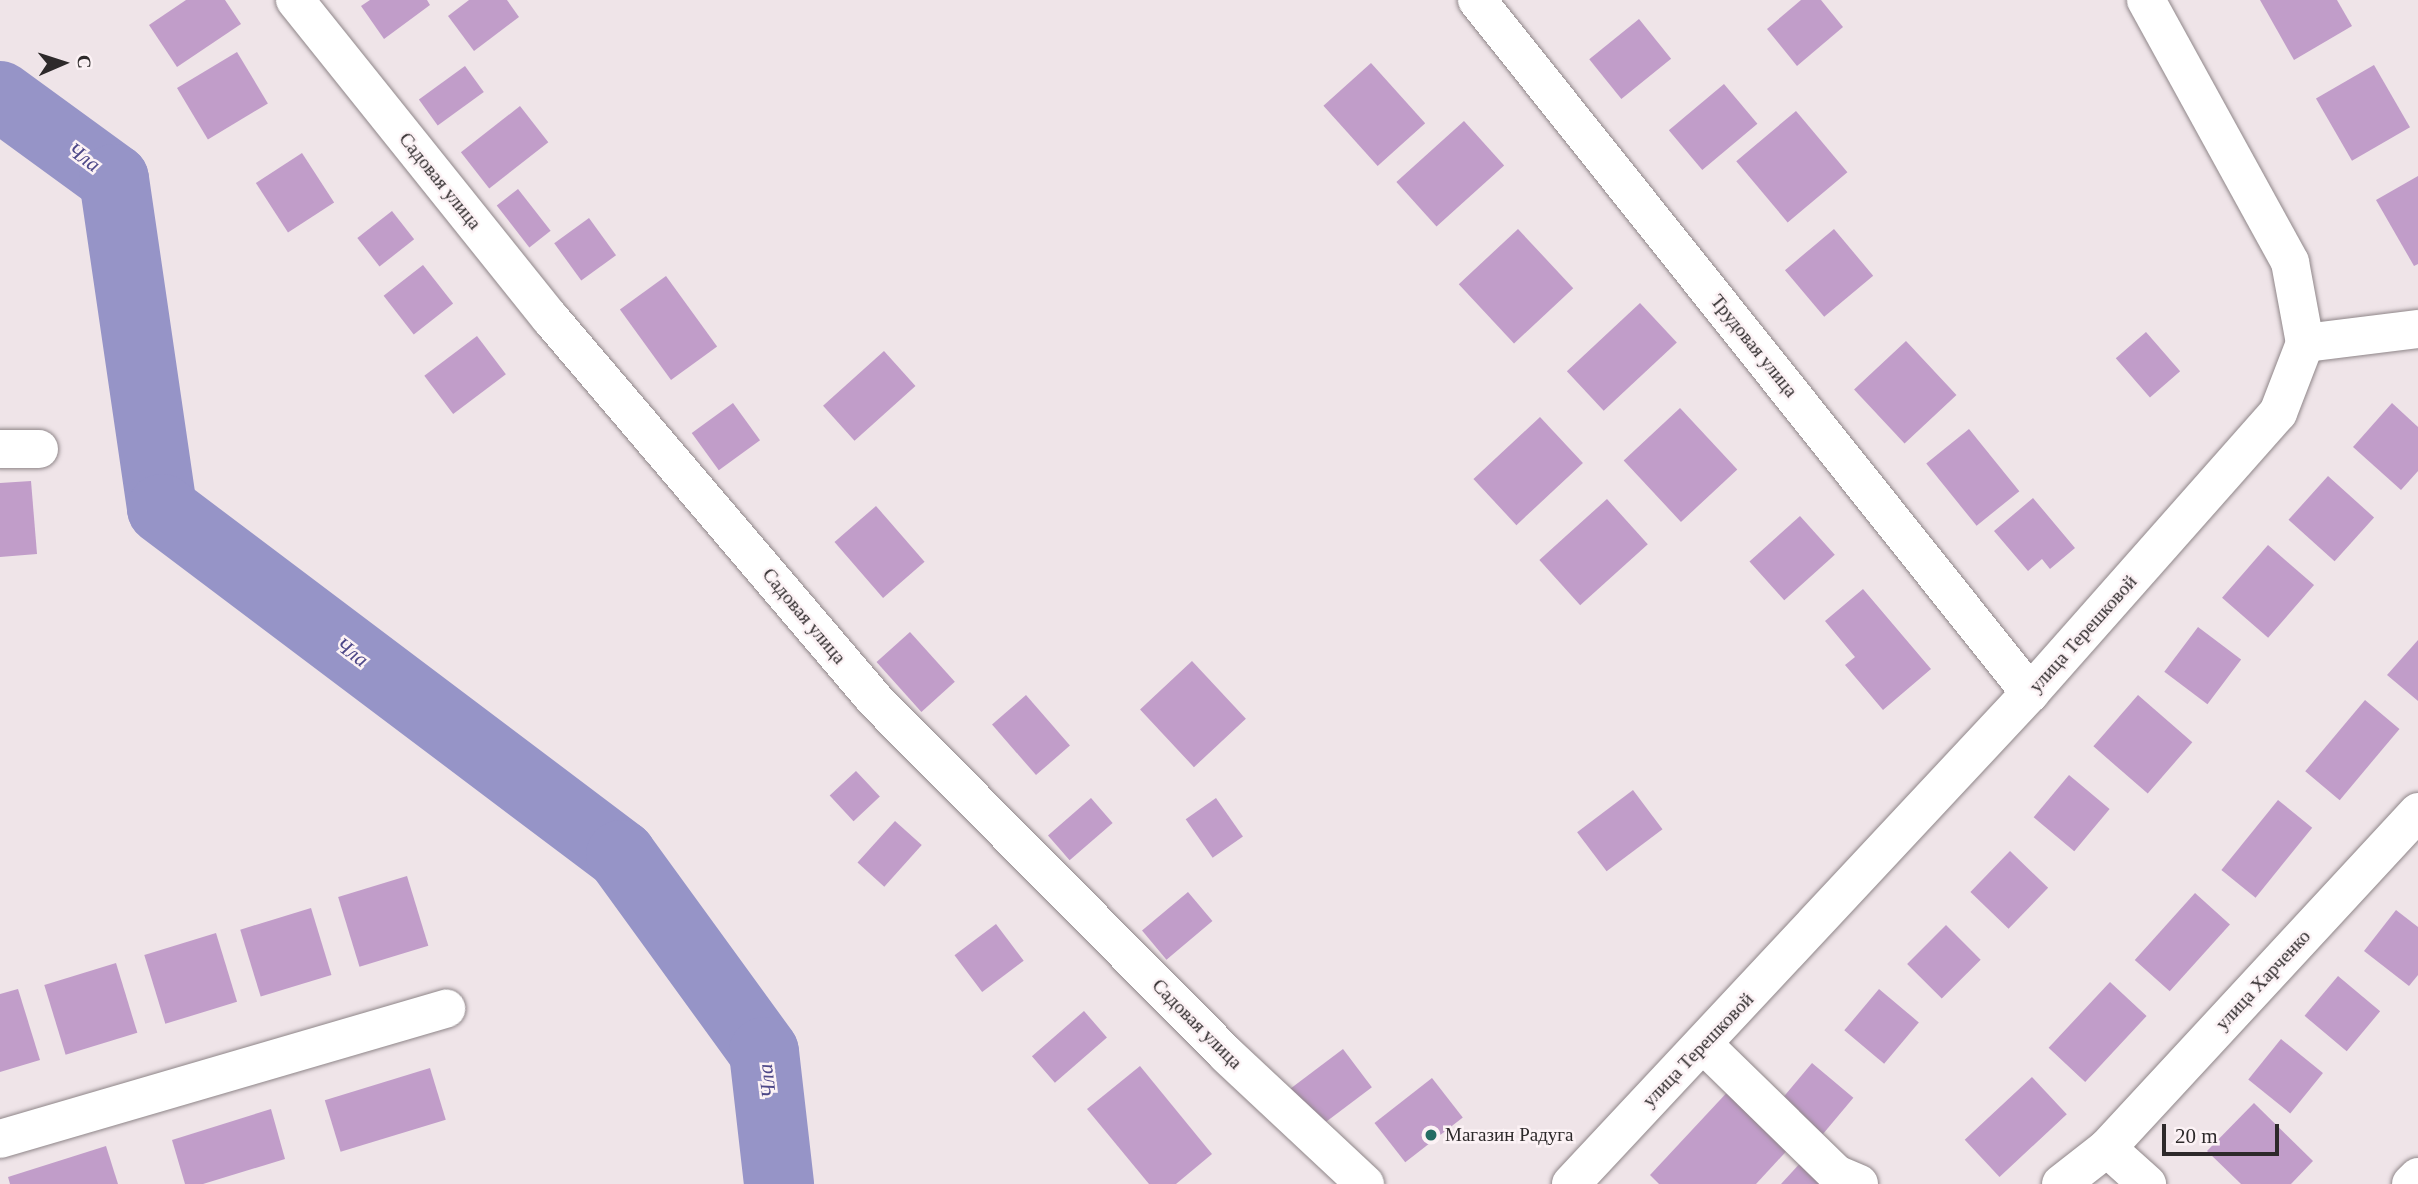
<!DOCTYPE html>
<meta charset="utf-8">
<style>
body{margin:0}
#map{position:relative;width:2418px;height:1184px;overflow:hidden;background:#efe4e8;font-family:Georgia,serif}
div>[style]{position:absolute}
.river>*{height:70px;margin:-35px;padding:0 35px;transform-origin:35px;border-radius:35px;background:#9694c7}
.building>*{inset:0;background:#c19dc9;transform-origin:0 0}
.roads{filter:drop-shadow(0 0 2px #8f8689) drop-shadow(0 0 2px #8f8689)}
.minor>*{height:38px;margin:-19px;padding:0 19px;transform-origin:19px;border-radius:19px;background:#fff}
.dots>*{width:19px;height:19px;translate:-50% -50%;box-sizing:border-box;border:4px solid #fcf2f5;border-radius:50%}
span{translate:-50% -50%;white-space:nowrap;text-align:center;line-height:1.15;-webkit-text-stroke:5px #fcf2f5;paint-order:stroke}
.street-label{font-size:19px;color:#2d292a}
.poi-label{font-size:19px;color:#2d292a}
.left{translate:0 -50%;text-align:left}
.water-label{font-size:21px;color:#4d4788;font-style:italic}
.north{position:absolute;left:28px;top:28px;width:70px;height:70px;-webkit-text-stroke:5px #fcf2f5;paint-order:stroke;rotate:87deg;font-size:19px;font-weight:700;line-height:28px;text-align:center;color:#2d292a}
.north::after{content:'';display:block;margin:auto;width:24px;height:32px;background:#2d292a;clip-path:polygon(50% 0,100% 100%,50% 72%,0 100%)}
.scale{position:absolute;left:2162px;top:1124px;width:117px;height:32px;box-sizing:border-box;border:4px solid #2d292a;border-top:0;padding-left:9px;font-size:21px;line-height:24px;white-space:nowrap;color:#2d292a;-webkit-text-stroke:5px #fcf2f5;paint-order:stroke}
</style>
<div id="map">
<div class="river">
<i style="left:0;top:96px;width:141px;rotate:36.1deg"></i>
<i style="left:114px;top:179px;width:333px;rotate:81.7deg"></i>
<i style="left:162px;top:509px;width:575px;rotate:37.01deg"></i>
<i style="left:621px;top:855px;width:243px;rotate:54deg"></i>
<i style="left:764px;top:1052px;width:133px;rotate:83.5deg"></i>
</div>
<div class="building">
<i style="clip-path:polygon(186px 0,225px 0,241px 24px,177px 67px,149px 25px)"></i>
<i style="clip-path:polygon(370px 0,427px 0,430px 5px,384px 39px,361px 6px)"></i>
<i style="clip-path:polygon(469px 0,507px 0,519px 17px,474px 51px,448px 16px)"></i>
<i style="clip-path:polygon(1801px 0,1821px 0,1843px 27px,1797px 66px,1767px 29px)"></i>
<i style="clip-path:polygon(2260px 0,2337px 0,2352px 26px,2294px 60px)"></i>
<i style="left:1639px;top:19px;width:51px;height:64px;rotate:51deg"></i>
<i style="left:237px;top:52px;width:60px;height:70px;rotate:59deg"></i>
<i style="left:1371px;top:63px;width:81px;height:64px;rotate:48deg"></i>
<i style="left:2374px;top:65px;width:72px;height:67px;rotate:60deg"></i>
<i style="left:465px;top:66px;width:32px;height:57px;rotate:54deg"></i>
<i style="left:1724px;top:84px;width:52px;height:72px;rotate:50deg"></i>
<i style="left:520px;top:106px;width:46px;height:75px;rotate:52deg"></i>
<i style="left:1796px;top:111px;width:80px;height:78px;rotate:50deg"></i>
<i style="left:1464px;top:121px;width:60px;height:91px;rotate:48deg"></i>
<i style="left:302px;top:153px;width:59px;height:55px;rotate:57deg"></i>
<i style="clip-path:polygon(2418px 176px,2418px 264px,2414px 266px,2376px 200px)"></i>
<i style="left:518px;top:189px;width:53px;height:27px;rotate:52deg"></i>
<i style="left:392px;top:211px;width:36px;height:44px;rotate:52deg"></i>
<i style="left:589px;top:218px;width:46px;height:43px;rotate:54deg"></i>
<i style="left:1518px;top:229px;width:81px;height:81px;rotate:47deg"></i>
<i style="left:1834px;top:229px;width:61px;height:64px;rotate:50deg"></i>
<i style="left:423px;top:265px;width:49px;height:50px;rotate:52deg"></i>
<i style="left:666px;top:276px;width:87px;height:57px;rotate:54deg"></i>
<i style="left:1640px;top:303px;width:54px;height:100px;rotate:47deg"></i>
<i style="left:2146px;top:332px;width:52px;height:40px;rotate:49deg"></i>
<i style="left:477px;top:336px;width:48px;height:66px;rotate:53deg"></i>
<i style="left:1906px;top:341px;width:74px;height:71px;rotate:47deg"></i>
<i style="left:884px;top:351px;width:47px;height:82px;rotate:48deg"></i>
<i style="left:733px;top:403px;width:46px;height:51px;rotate:54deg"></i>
<i style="clip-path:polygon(2392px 403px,2418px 427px,2418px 471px,2401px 490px,2353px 447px)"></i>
<i style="left:1680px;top:408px;width:84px;height:77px;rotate:47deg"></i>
<i style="left:1540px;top:417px;width:63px;height:91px;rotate:47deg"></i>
<i style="left:1969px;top:429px;width:80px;height:55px;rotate:51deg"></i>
<i style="left:2328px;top:476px;width:62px;height:59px;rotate:42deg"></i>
<i style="clip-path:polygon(31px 481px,37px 554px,0 557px,0 483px)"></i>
<i style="clip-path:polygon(2033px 498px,2075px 548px,2050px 569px,2042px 559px,2028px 571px,1994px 531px)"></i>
<i style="left:1607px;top:499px;width:61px;height:91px;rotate:48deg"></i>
<i style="left:876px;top:506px;width:74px;height:55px;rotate:49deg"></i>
<i style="left:1800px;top:516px;width:52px;height:68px;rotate:48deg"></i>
<i style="left:2268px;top:545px;width:61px;height:70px;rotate:41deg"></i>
<i style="clip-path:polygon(1863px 589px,1931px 669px,1883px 710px,1845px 665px,1855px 657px,1825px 621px)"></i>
<i style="left:2198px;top:627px;width:54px;height:56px;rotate:37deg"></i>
<i style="left:910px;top:632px;width:67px;height:45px;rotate:48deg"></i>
<i style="clip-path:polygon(2418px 640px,2418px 701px,2387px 675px)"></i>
<i style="left:1192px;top:661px;width:79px;height:71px;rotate:47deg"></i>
<i style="left:1026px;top:695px;width:67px;height:45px;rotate:49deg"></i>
<i style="left:2138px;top:695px;width:72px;height:68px;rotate:41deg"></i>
<i style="left:2365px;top:700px;width:45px;height:93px;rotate:40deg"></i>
<i style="left:856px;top:771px;width:35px;height:36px;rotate:47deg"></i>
<i style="left:2069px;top:775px;width:53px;height:55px;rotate:40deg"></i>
<i style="left:1633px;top:790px;width:49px;height:70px;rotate:53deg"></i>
<i style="left:1091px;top:798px;width:33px;height:57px;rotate:49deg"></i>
<i style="left:1216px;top:798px;width:47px;height:37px;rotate:55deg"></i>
<i style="left:2278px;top:800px;width:44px;height:90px;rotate:39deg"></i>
<i style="left:895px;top:821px;width:36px;height:56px;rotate:42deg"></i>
<i style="left:2010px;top:851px;width:53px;height:57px;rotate:44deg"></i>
<i style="left:407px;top:876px;width:73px;height:72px;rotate:73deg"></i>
<i style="left:1188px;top:892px;width:38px;height:60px;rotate:50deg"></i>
<i style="left:2195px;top:893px;width:47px;height:90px;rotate:42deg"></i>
<i style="left:311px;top:908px;width:70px;height:74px;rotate:73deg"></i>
<i style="clip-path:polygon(2396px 910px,2418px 927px,2418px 975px,2409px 986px,2364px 951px)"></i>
<i style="left:996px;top:924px;width:46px;height:52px;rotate:53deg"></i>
<i style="left:1946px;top:925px;width:49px;height:55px;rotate:45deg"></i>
<i style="left:216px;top:933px;width:72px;height:75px;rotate:73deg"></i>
<i style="left:116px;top:963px;width:73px;height:75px;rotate:73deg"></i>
<i style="left:2338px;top:976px;width:55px;height:52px;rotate:40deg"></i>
<i style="left:2110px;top:982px;width:50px;height:90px;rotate:43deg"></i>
<i style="clip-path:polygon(18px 989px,40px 1060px,0 1072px,0 994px)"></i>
<i style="left:1879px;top:989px;width:52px;height:54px;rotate:40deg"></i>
<i style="left:1084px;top:1011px;width:35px;height:69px;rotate:49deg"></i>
<i style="left:2281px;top:1039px;width:54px;height:52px;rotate:39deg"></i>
<i style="left:1343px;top:1049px;width:48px;height:71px;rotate:53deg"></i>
<i style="left:1812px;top:1063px;width:54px;height:48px;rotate:40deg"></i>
<i style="clip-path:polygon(1140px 1066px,1212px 1154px,1176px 1184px,1149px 1184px,1087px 1109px)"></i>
<i style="left:430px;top:1068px;width:54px;height:110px;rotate:73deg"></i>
<i style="left:2032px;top:1077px;width:51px;height:92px;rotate:47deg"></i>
<i style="left:1432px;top:1078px;width:50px;height:73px;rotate:52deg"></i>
<i style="clip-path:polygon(1733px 1086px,1794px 1143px,1756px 1184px,1659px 1184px,1650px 1175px)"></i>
<i style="clip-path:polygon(2254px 1103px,2313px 1161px,2291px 1184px,2241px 1184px,2207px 1151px)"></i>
<i style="clip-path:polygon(271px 1109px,285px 1159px,203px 1184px,185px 1184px,172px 1140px)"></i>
<i style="clip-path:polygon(106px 1146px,118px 1184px,10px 1184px,8px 1177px)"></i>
<i style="clip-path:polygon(1803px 1160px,1829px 1184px,1781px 1184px)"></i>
</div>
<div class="roads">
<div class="minor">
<i style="left:295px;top:0;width:408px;rotate:51.3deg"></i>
<i style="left:550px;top:318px;width:499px;rotate:49.6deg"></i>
<i style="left:873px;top:698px;width:503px;rotate:45.24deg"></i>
<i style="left:1227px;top:1055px;width:189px;rotate:43.1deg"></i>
<i style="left:1477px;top:0;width:887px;rotate:51.41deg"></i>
<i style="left:2305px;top:343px;width:114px;rotate:-7.1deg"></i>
<i style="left:0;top:449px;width:39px"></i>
<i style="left:1703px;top:1044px;width:186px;rotate:44.3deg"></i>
<i style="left:1836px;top:1174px;width:25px;rotate:23deg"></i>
<i style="left:0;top:1139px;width:465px;rotate:-16.3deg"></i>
<i style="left:2107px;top:1148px;width:54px;rotate:42deg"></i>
<i style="left:1571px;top:1184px;width:672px;rotate:-46.93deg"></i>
<i style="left:2030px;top:693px;width:374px;rotate:-48.5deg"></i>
<i style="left:2278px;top:413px;width:75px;rotate:-68.9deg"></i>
<i style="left:2305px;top:343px;width:82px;rotate:-100.5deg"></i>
<i style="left:2290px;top:262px;width:299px;rotate:-118.8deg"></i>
<i style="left:2061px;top:1184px;width:58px;rotate:-38deg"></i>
<i style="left:2107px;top:1148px;width:458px;rotate:-47.2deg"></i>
<i style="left:2411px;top:1184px;width:10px;rotate:-45deg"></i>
</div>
</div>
<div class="dots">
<i style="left:1431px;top:1135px;background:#256d64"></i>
</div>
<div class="street-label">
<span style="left:440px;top:181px;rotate:51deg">Садовая улица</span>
<span style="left:1754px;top:346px;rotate:51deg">Трудовая улица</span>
<span style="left:804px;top:616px;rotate:50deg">Садовая улица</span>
<span style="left:2083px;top:634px;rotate:-48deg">улица Терешковой</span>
<span style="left:2263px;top:980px;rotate:-47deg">улица Харченко</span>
<span style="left:1197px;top:1024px;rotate:45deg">Садовая улица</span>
<span style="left:1698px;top:1050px;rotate:-46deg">улица Терешковой</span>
</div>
<div class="poi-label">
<span class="left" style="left:1445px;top:1135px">Магазин Радуга</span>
</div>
<div class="water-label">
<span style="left:84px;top:157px;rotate:36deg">Чла</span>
<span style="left:352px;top:652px;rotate:37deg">Чла</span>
<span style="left:767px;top:1081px;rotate:-97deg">Чла</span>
</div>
<div class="north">С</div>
<div class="scale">20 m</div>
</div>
